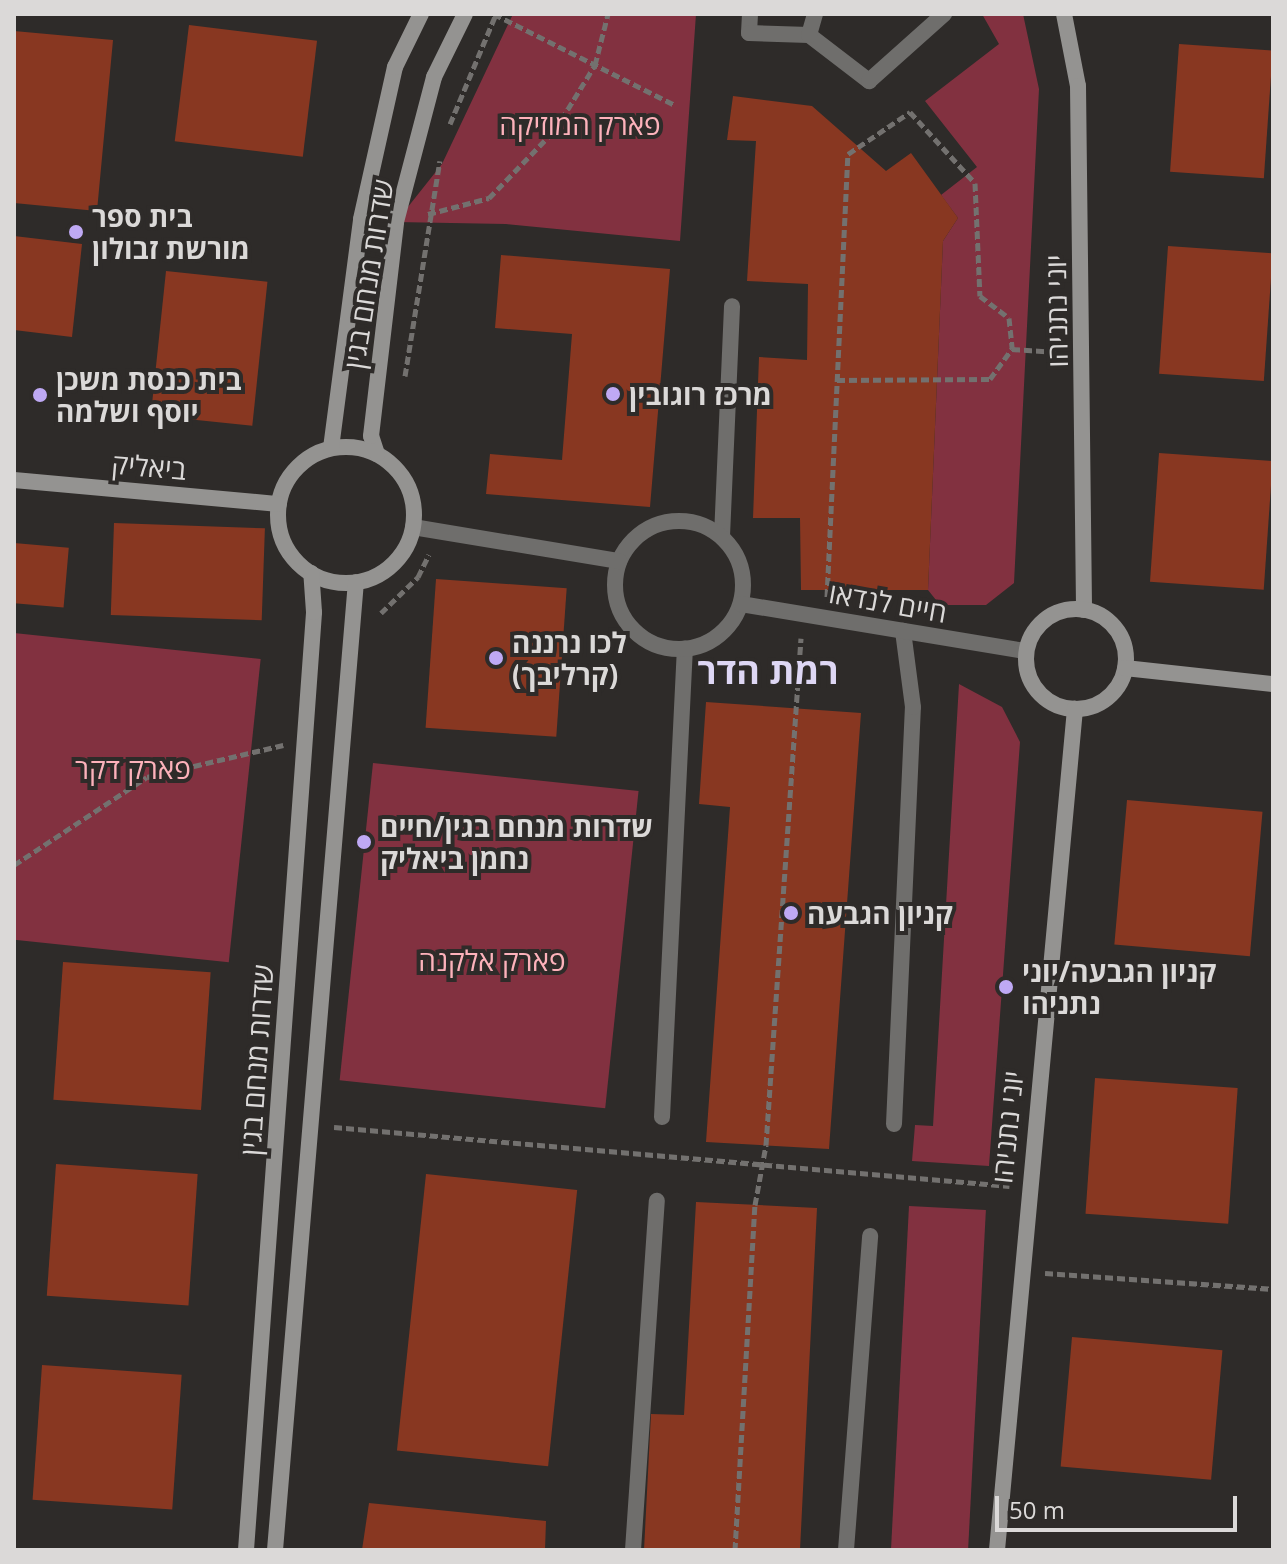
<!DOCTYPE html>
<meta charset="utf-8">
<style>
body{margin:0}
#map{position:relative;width:1287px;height:1564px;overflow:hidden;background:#2e2b29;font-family:"Open Sans","Noto Sans Hebrew",sans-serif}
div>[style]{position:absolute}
.green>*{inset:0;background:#823140;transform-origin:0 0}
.building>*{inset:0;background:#883721;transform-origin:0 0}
.path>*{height:5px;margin-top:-2.5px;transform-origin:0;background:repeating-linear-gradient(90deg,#73716f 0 8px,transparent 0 12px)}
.lane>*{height:16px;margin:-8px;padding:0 8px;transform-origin:8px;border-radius:8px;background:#6f6e6c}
.street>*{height:16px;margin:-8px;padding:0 8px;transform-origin:8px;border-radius:8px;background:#6f6e6c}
.street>.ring{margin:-8px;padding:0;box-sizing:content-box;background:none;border:16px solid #6f6e6c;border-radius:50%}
.secondary>*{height:16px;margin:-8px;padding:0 8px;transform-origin:8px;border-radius:8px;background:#949391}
.secondary>.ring{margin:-8px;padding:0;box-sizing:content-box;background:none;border:16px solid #949391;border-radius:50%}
.dots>*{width:22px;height:22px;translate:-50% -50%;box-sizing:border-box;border:4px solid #2e2b29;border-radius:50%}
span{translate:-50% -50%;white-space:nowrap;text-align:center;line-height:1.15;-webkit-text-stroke:8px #2e2b29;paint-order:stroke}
.park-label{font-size:28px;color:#fdb2bb}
.poi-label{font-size:28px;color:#dbd9d8;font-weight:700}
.left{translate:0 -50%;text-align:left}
.street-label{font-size:28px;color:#dbd9d8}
.district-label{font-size:36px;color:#ded7f4;font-weight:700}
.frame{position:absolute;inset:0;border:16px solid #dbd9d8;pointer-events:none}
.scale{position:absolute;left:995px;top:1496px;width:242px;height:36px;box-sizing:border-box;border:4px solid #dbd9d8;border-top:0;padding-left:10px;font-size:24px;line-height:28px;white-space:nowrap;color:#dbd9d8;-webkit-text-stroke:6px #2e2b29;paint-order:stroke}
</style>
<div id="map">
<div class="green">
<i style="clip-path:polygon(513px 14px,696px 14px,680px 241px,506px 224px,396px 222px,442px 164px)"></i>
<i style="clip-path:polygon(982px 14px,1023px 14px,1039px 89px,1014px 583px,986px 605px,940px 605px,928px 590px,943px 241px,958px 218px,941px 195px,977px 167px,925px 101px,999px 44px)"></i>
<i style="left:14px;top:633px;width:248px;height:305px;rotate:6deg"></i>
<i style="clip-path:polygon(959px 684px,1002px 707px,1020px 742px,989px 1166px,912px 1161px,915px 1125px,933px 1126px)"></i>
<i style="left:373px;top:763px;width:267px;height:319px;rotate:6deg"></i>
<i style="left:909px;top:1206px;width:77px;height:345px;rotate:3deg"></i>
</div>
<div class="building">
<i style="left:189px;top:25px;width:129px;height:117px;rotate:7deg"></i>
<i style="clip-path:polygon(14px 31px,113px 40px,97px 211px,14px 203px)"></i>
<i style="left:1179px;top:44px;width:94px;height:128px;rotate:4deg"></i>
<i style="clip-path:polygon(733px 96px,812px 106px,886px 171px,911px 153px,958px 218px,943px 241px,928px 590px,801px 590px,800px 518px,753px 518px,759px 357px,807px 360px,808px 284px,747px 281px,756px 141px,727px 140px)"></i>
<i style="clip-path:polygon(14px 236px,82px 244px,72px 337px,14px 330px)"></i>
<i style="left:1168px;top:246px;width:105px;height:128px;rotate:4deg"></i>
<i style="clip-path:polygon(501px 255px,670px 269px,650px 507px,486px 494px,490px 454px,562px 460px,572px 334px,495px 328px)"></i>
<i style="left:166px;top:271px;width:102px;height:145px;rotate:6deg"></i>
<i style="left:1159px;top:453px;width:114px;height:129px;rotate:4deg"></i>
<i style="left:114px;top:523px;width:151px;height:92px;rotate:2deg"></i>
<i style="left:14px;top:543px;width:55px;height:60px;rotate:5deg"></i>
<i style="left:436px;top:579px;width:131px;height:149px;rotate:4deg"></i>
<i style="clip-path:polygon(706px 702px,861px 713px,829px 1149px,706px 1142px,730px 807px,699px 804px)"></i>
<i style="left:1127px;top:800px;width:136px;height:145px;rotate:5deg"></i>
<i style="left:63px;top:962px;width:148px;height:138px;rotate:4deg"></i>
<i style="left:1095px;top:1078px;width:143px;height:136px;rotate:4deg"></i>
<i style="left:56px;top:1164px;width:142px;height:132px;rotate:4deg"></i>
<i style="left:426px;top:1174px;width:152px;height:278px;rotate:6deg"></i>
<i style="clip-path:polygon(696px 1202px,817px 1208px,800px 1550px,644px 1550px,651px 1414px,684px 1415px)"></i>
<i style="left:1072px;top:1337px;width:151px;height:130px;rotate:5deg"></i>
<i style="left:42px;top:1365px;width:140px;height:135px;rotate:4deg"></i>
<i style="clip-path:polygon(369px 1503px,546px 1521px,545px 1550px,362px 1550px)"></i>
</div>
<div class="path">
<i style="left:494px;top:14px;width:203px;rotate:26.7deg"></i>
<i style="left:450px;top:124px;width:119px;rotate:-67.3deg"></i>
<i style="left:428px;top:214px;width:63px;rotate:-14.7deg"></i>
<i style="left:489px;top:198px;width:95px;rotate:-45.9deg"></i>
<i style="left:555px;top:130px;width:76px;rotate:-58.4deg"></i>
<i style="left:595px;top:65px;width:53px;rotate:-75.7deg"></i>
<i style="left:405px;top:376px;width:218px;rotate:-80.8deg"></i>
<i style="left:837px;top:380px;width:153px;rotate:-0.4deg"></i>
<i style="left:990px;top:379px;width:37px;rotate:-54deg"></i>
<i style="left:1012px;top:349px;width:45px;rotate:3.8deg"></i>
<i style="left:827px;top:597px;width:443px;rotate:-87.3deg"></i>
<i style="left:848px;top:154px;width:75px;rotate:-34.1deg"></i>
<i style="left:910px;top:112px;width:96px;rotate:47.5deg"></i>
<i style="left:975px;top:183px;width:113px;rotate:87.5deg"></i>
<i style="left:980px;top:296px;width:36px;rotate:37deg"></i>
<i style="left:1009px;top:318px;width:31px;rotate:84deg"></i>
<i style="left:381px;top:613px;width:52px;rotate:-44.2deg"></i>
<i style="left:418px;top:577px;width:25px;rotate:-64deg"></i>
<i style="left:14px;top:865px;width:159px;rotate:-33.5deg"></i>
<i style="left:147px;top:777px;width:140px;rotate:-13.2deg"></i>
<i style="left:334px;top:1127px;width:678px;rotate:5deg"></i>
<i style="left:1045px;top:1273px;width:229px;rotate:4deg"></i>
<i style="left:735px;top:1550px;width:346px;rotate:-86.7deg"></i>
<i style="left:755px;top:1205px;width:61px;rotate:-79.6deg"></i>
<i style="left:766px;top:1145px;width:508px;rotate:-86.05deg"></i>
</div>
<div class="lane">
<i style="left:750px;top:14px;width:19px;rotate:93deg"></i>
<i style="left:749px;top:33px;width:60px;rotate:1.9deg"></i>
<i style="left:809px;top:35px;width:76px;rotate:37.5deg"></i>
<i style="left:869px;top:81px;width:101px;rotate:-41.8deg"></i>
<i style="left:809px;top:35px;width:22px;rotate:-74deg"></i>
<i style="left:722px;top:536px;width:230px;rotate:-87.5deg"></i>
<i style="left:662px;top:1117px;width:469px;rotate:-87.2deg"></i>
<i style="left:894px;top:1124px;width:417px;rotate:-87.4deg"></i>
<i style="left:913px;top:707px;width:77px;rotate:-97.5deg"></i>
<i style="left:633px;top:1550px;width:350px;rotate:-86.1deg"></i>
<i style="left:846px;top:1550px;width:315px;rotate:-85.6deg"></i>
</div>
<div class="street">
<i class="ring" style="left:615px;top:521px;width:112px;height:112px"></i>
<i style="left:413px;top:527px;width:209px;rotate:9.4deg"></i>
<i style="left:741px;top:604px;width:289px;rotate:9.4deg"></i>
</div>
<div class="secondary">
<i style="left:1064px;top:14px;width:73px;rotate:79deg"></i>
<i style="left:1078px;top:86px;width:524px;rotate:89.34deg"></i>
<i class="ring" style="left:278px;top:447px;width:120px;height:120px"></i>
<i style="left:331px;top:448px;width:231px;rotate:-82.5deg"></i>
<i style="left:361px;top:219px;width:156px;rotate:-77.4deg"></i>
<i style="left:395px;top:67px;width:59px;rotate:-63.9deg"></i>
<i style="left:377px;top:454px;width:19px;rotate:-108deg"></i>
<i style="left:371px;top:436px;width:215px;rotate:-83.3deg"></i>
<i style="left:396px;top:222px;width:150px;rotate:-75.3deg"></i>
<i style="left:434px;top:77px;width:70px;rotate:-63.8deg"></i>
<i style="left:14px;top:480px;width:266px;rotate:5.2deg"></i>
<i class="ring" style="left:1026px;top:609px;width:84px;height:84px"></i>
<i style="left:1125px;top:668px;width:149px;rotate:6.2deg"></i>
<i style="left:246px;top:1550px;width:940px;rotate:-85.85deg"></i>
<i style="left:314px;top:612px;width:39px;rotate:-94deg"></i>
<i style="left:275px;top:1550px;width:971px;rotate:-85.22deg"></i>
<i style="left:997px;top:1550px;width:845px;rotate:-84.7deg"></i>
</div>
<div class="dots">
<i style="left:76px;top:232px;background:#bfa9f4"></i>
<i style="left:613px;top:394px;background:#bfa9f4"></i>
<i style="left:40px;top:395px;background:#bfa9f4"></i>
<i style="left:496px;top:658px;background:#bfa9f4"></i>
<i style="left:364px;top:842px;background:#bfa9f4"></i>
<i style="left:791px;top:913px;background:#bfa9f4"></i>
<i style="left:1006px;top:987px;background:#bfa9f4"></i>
</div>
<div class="park-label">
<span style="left:580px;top:124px">פארק המוזיקה</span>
<span style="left:133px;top:768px">פארק דקר</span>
<span style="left:492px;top:960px">פארק אלקנה</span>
</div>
<div class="poi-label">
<span class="left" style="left:92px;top:232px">בית ספר<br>מורשת זבולון</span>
<span class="left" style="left:56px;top:395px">בית כנסת משכן<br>יוסף ושלמה</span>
<span class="left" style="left:629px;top:394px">מרכז רוגובין</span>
<span class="left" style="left:512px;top:658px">לכו נרננה<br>(קרליבך)</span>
<span class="left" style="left:380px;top:842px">שדרות מנחם בגין/חיים<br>נחמן ביאליק</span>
<span class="left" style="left:807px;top:913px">קניון הגבעה</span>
<span class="left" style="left:1022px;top:987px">קניון הגבעה/יוני<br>נתניהו</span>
</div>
<div class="street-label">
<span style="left:368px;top:274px;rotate:-81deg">שדרות מנחם בגין</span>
<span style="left:1056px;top:311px;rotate:-91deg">יוני נתניהו</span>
<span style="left:149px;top:466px;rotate:5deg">ביאליק</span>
<span style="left:888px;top:602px;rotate:10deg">חיים לנדאו</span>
<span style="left:256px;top:1060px;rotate:-86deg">שדרות מנחם בגין</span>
<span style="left:1007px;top:1127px;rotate:-84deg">יוני נתניהו</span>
</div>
<div class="district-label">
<span style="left:768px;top:671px">רמת הדר</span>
</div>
<div class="frame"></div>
<div class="scale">50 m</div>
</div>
